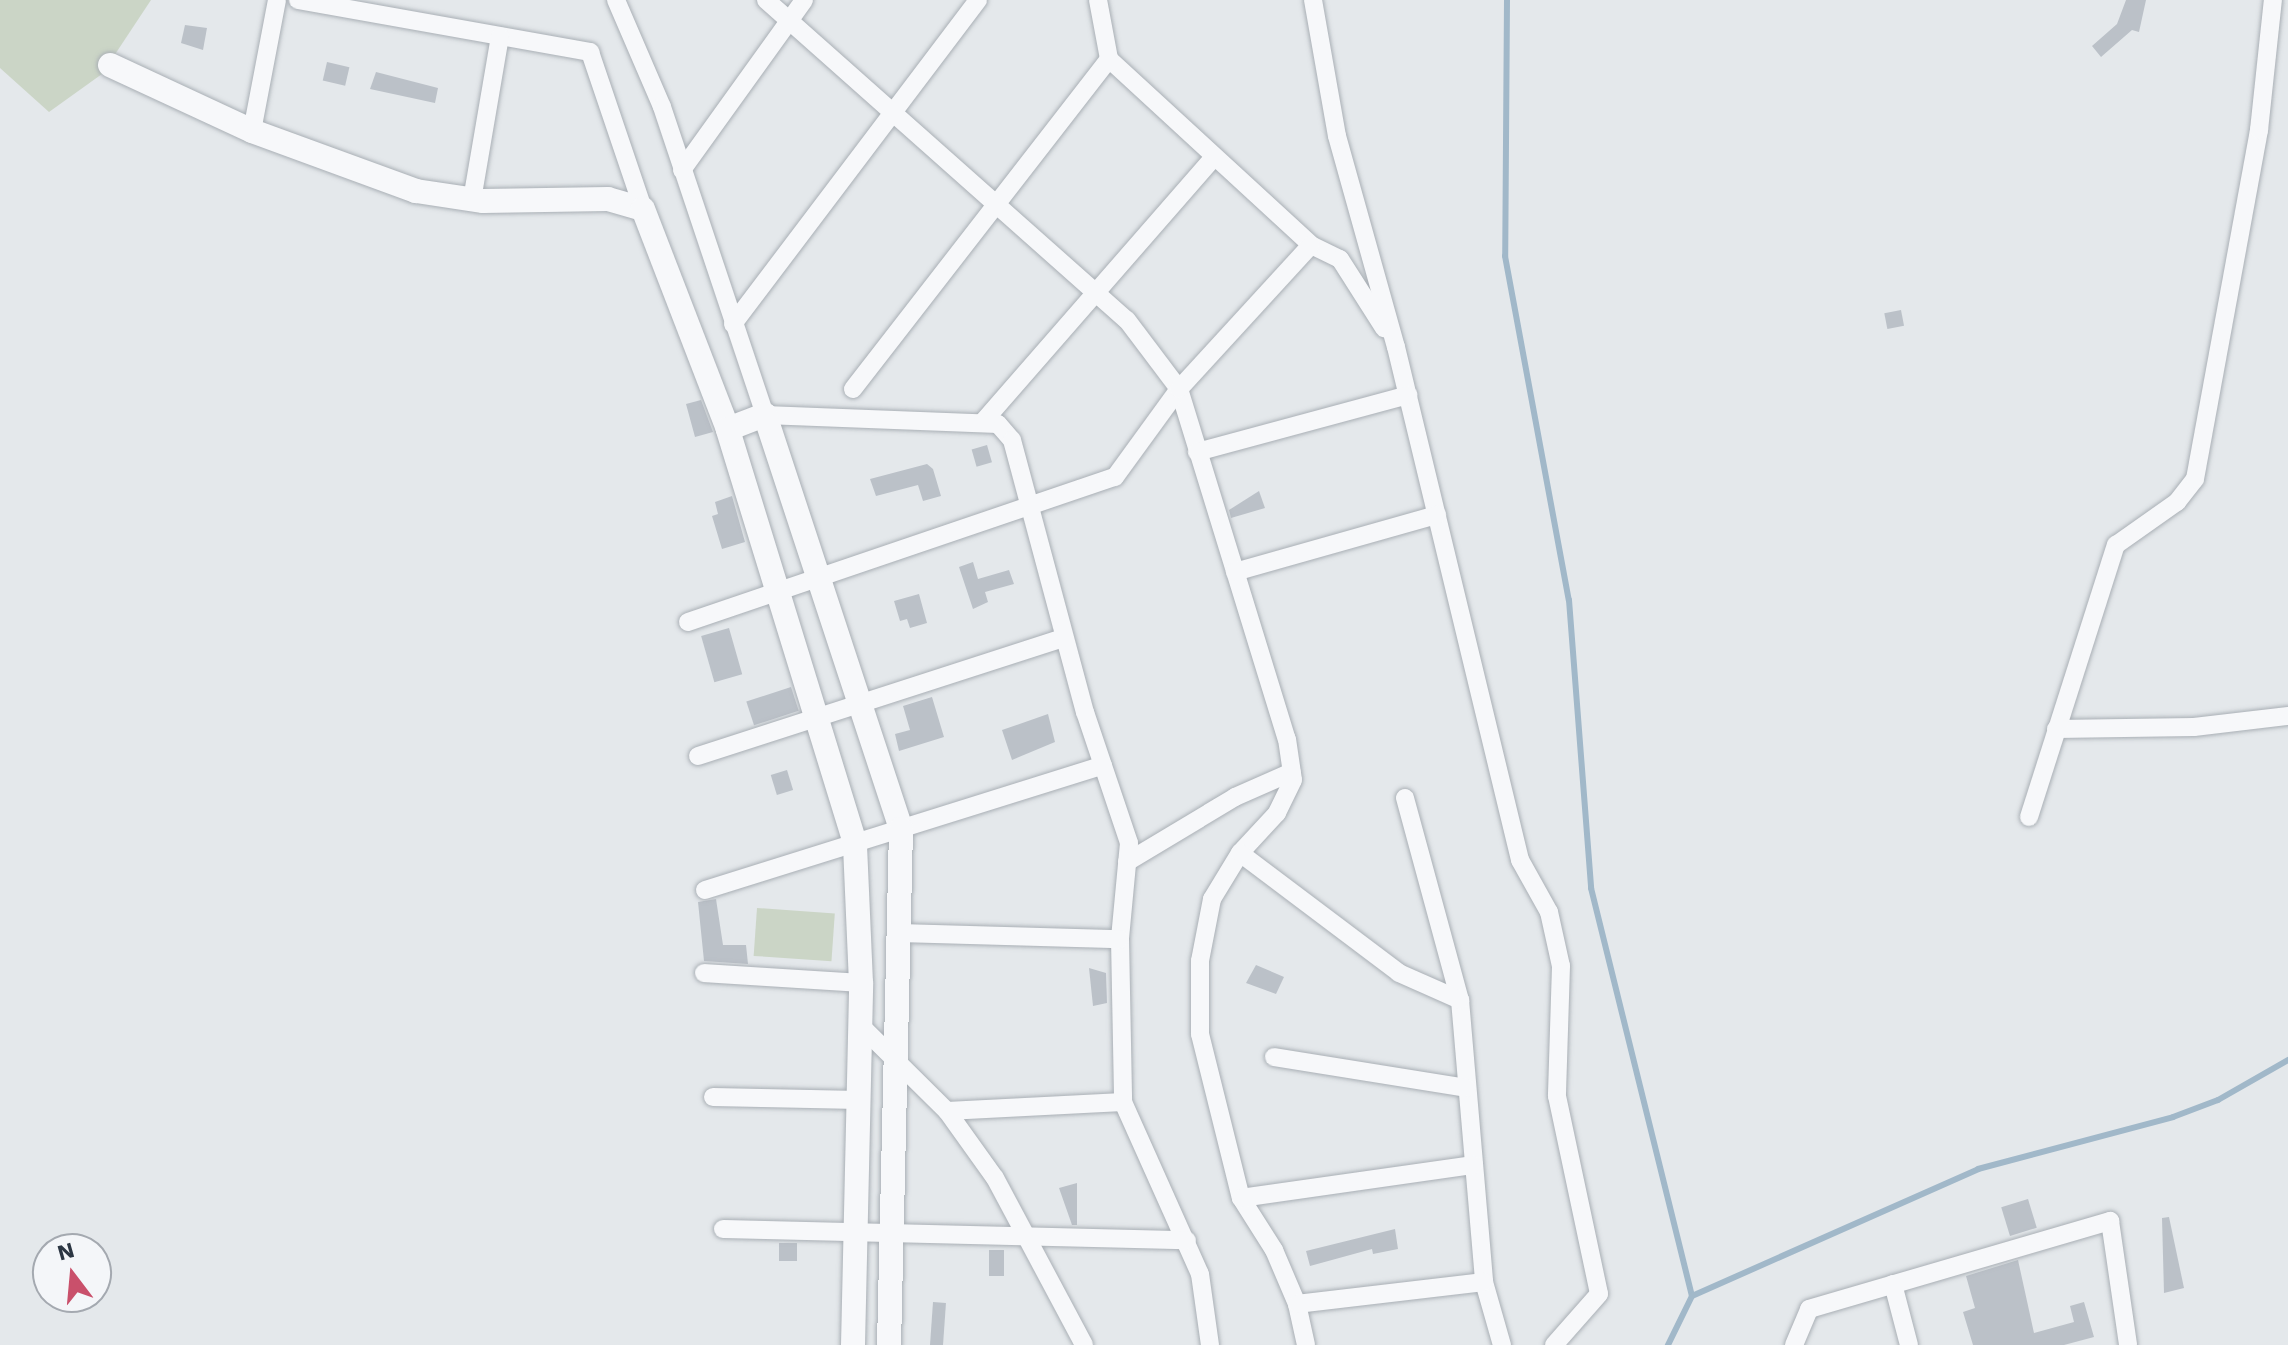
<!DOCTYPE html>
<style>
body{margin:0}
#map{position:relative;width:2288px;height:1345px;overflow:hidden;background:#e4e8eb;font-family:"Work Sans",sans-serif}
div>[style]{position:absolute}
.green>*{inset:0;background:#cbd5c6;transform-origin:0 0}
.stream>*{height:6px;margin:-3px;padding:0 3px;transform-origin:3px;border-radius:3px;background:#a1b8c9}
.building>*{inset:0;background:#bbc1c8;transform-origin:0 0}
.roads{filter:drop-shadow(0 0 2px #a9afb5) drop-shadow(0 0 2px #a9afb5)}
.minor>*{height:18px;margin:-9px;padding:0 9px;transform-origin:9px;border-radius:9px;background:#f7f8fa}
.tertiary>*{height:24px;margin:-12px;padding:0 12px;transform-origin:12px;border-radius:12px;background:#f7f8fa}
span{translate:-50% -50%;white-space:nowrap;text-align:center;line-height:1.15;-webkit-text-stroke:7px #f4f6f9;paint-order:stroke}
.north{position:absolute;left:32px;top:1233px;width:80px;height:80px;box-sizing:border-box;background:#f4f6f9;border:2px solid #a4a9b0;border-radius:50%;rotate:344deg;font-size:22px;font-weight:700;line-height:32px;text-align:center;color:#2c3643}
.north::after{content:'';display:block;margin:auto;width:28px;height:36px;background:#c9506b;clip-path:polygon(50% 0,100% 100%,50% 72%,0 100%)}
</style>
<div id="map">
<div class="green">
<i style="clip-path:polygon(0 0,151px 0,102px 74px,49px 112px,0 68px)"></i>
<i style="left:757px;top:908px;width:78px;height:48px;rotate:4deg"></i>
</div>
<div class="stream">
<i style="left:1507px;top:0;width:256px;rotate:90.4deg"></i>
<i style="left:1505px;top:256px;width:350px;rotate:79.5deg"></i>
<i style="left:1569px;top:600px;width:289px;rotate:85.6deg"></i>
<i style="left:1591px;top:888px;width:420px;rotate:76.1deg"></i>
<i style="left:1692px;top:1296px;width:55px;rotate:116.1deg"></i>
<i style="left:1692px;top:1296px;width:313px;rotate:-23.9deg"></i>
<i style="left:1978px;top:1169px;width:202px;rotate:-14.9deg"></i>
<i style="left:2173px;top:1117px;width:48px;rotate:-20.7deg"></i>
<i style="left:2218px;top:1100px;width:81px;rotate:-29.7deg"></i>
</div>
<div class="building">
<i style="clip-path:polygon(2126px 0,2146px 0,2139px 32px,2132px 30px,2101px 57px,2092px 46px,2117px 24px)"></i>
<i style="clip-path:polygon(185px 25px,207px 28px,203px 50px,181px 43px)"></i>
<i style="left:327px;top:62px;width:23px;height:19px;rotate:13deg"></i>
<i style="clip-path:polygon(376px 72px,438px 88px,435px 103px,370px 89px)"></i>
<i style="left:1901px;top:310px;width:16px;height:17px;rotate:79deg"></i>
<i style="clip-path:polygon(701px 400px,713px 432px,695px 437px,686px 404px)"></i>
<i style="left:987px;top:445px;width:18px;height:16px;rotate:74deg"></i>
<i style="clip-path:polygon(927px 464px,933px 469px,941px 496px,923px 501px,918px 485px,876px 496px,870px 479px)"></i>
<i style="clip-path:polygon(1259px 491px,1265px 508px,1231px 518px,1229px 510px)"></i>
<i style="clip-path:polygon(732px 496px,745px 542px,722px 549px,712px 516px,718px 514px,715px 502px)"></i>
<i style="clip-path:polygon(973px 562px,978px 579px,1009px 570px,1014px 584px,985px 592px,988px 602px,973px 609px,959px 567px)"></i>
<i style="clip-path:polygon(919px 594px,927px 623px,910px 628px,907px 619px,900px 621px,894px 601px)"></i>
<i style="left:729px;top:628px;width:48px;height:29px;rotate:74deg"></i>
<i style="left:791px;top:687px;width:25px;height:47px;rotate:72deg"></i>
<i style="clip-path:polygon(932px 697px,944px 737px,899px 751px,895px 734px,910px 730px,903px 706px)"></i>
<i style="clip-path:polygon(1048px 714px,1055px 742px,1012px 760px,1002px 730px)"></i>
<i style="left:787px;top:770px;width:21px;height:17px;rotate:73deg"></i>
<i style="clip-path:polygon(716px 899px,723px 945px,746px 945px,748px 964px,704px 961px,698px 902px)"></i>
<i style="clip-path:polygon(1256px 965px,1284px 977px,1276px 994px,1246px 983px)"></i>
<i style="clip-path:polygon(1089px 968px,1106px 973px,1107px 1003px,1093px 1006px)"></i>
<i style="clip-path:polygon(1077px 1183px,1077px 1225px,1072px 1225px,1059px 1188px)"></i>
<i style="left:2028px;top:1199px;width:30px;height:28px;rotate:73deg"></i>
<i style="clip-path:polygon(2169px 1217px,2184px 1288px,2164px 1293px,2162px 1218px)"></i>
<i style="clip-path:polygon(1395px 1229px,1398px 1249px,1373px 1254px,1372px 1249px,1310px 1266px,1306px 1251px)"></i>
<i style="left:779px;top:1243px;width:18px;height:18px"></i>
<i style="left:989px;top:1250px;width:15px;height:26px"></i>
<i style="clip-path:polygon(2018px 1260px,2034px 1333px,2074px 1322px,2070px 1306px,2084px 1302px,2094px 1337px,2064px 1345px,1973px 1345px,1963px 1312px,1975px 1308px,1966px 1276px)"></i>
<i style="left:933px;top:1302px;width:13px;height:43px;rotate:4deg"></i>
</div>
<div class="roads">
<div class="minor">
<i style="left:298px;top:0;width:297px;rotate:10.1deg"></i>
<i style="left:590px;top:52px;width:166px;rotate:71.3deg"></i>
<i style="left:616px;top:0;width:116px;rotate:66.7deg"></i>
<i style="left:662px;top:107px;width:325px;rotate:71.5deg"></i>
<i style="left:765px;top:415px;width:233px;rotate:2.2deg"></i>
<i style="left:998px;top:424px;width:21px;rotate:49deg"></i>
<i style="left:1012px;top:440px;width:282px;rotate:75deg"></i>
<i style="left:1085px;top:712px;width:138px;rotate:71.4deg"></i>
<i style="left:1129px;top:843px;width:96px;rotate:95.4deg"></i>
<i style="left:1120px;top:939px;width:163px;rotate:88.9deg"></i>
<i style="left:1123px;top:1102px;width:188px;rotate:65.9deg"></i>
<i style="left:1200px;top:1274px;width:72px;rotate:82deg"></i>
<i style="left:766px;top:0;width:482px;rotate:41.6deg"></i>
<i style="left:1127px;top:320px;width:86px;rotate:53deg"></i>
<i style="left:1179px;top:389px;width:366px;rotate:72.9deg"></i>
<i style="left:1287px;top:739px;width:41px;rotate:81.7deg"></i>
<i style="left:1293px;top:780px;width:37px;rotate:116deg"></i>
<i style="left:1277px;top:813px;width:54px;rotate:132.8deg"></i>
<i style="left:1240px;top:853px;width:54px;rotate:121.3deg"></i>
<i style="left:1212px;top:899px;width:63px;rotate:101deg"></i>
<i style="left:1200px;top:961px;width:73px;rotate:90deg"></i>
<i style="left:1200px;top:1034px;width:169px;rotate:76deg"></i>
<i style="left:1241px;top:1198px;width:62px;rotate:57.6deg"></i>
<i style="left:1274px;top:1250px;width:59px;rotate:66.9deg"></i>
<i style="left:1297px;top:1304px;width:42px;rotate:77.6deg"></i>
<i style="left:1098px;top:0;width:60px;rotate:79.4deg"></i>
<i style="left:1109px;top:59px;width:275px;rotate:42.6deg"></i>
<i style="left:1311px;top:245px;width:32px;rotate:26deg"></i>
<i style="left:1340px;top:259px;width:82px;rotate:57.5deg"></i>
<i style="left:1313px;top:0;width:138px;rotate:80deg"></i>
<i style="left:1337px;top:136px;width:219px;rotate:74.4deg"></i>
<i style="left:1396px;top:347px;width:528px;rotate:76.41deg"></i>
<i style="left:1520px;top:860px;width:60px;rotate:60.9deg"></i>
<i style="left:1549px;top:912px;width:55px;rotate:77.5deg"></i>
<i style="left:1561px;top:966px;width:130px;rotate:91.8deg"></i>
<i style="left:1557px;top:1096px;width:202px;rotate:78deg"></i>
<i style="left:1599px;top:1294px;width:68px;rotate:131.4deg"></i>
<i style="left:252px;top:131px;width:133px;rotate:-79.2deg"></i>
<i style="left:682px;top:170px;width:209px;rotate:-54.3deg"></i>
<i style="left:472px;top:200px;width:166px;rotate:-80.3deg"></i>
<i style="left:733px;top:324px;width:406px;rotate:-52.9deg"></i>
<i style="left:853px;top:389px;width:418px;rotate:-52.2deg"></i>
<i style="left:982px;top:423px;width:353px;rotate:-48.9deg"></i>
<i style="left:1197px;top:452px;width:219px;rotate:-15.1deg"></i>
<i style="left:1235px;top:572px;width:210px;rotate:-15.8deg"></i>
<i style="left:688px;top:622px;width:451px;rotate:-18.8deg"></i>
<i style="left:1115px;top:477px;width:109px;rotate:-54deg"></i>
<i style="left:1179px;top:389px;width:195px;rotate:-47.5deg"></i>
<i style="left:2056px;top:729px;width:138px;rotate:-0.8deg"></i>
<i style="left:2194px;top:727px;width:95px;rotate:-6.7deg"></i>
<i style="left:698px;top:756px;width:385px;rotate:-17.9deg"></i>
<i style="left:1405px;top:798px;width:209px;rotate:74.8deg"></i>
<i style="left:1460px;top:1000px;width:283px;rotate:85.1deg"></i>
<i style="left:1484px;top:1282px;width:66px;rotate:74.1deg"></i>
<i style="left:2029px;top:817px;width:286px;rotate:-72.3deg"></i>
<i style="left:2116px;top:545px;width:75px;rotate:-35.2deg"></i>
<i style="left:2177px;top:502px;width:29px;rotate:-52deg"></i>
<i style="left:2195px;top:479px;width:355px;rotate:-79.6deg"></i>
<i style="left:2259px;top:130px;width:131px;rotate:-83.9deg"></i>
<i style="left:1240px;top:853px;width:199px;rotate:37deg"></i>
<i style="left:1399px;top:973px;width:67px;rotate:23.9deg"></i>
<i style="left:1127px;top:862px;width:126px;rotate:-31deg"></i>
<i style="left:1235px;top:797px;width:62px;rotate:-23.7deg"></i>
<i style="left:705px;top:890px;width:417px;rotate:-17.4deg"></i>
<i style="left:899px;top:933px;width:221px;rotate:1.6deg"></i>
<i style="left:704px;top:973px;width:157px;rotate:3.6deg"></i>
<i style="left:860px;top:1025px;width:122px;rotate:44.7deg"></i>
<i style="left:947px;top:1111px;width:82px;rotate:54.4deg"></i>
<i style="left:995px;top:1178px;width:189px;rotate:61.9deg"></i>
<i style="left:1274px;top:1057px;width:195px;rotate:9.1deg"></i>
<i style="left:713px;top:1097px;width:146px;rotate:1.2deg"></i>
<i style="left:947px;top:1111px;width:176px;rotate:-2.9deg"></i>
<i style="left:1241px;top:1198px;width:235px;rotate:-8.1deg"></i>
<i style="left:723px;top:1229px;width:464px;rotate:1.4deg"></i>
<i style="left:1893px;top:1284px;width:63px;rotate:75.3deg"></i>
<i style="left:1297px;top:1304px;width:188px;rotate:-6.7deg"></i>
<i style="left:1794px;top:1345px;width:39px;rotate:-67deg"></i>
<i style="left:1809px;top:1309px;width:314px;rotate:-16.3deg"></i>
<i style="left:2110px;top:1221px;width:125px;rotate:81.7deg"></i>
</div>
<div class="tertiary">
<i style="left:110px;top:65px;width:157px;rotate:24.9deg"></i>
<i style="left:252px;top:131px;width:175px;rotate:20.1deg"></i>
<i style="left:416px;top:191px;width:68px;rotate:8.5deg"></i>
<i style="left:483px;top:201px;width:125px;rotate:-0.9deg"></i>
<i style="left:608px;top:199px;width:36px;rotate:16deg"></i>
<i style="left:643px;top:209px;width:236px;rotate:68.9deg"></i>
<i style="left:853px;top:1345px;width:362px;rotate:-88.7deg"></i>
<i style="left:861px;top:983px;width:140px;rotate:-92.5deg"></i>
<i style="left:855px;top:843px;width:433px;rotate:-107.1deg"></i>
<i style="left:728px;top:429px;width:40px;rotate:-21deg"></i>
<i style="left:765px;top:415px;width:436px;rotate:71.8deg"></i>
<i style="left:901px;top:829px;width:516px;rotate:91.33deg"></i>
</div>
</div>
<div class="north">N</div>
</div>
